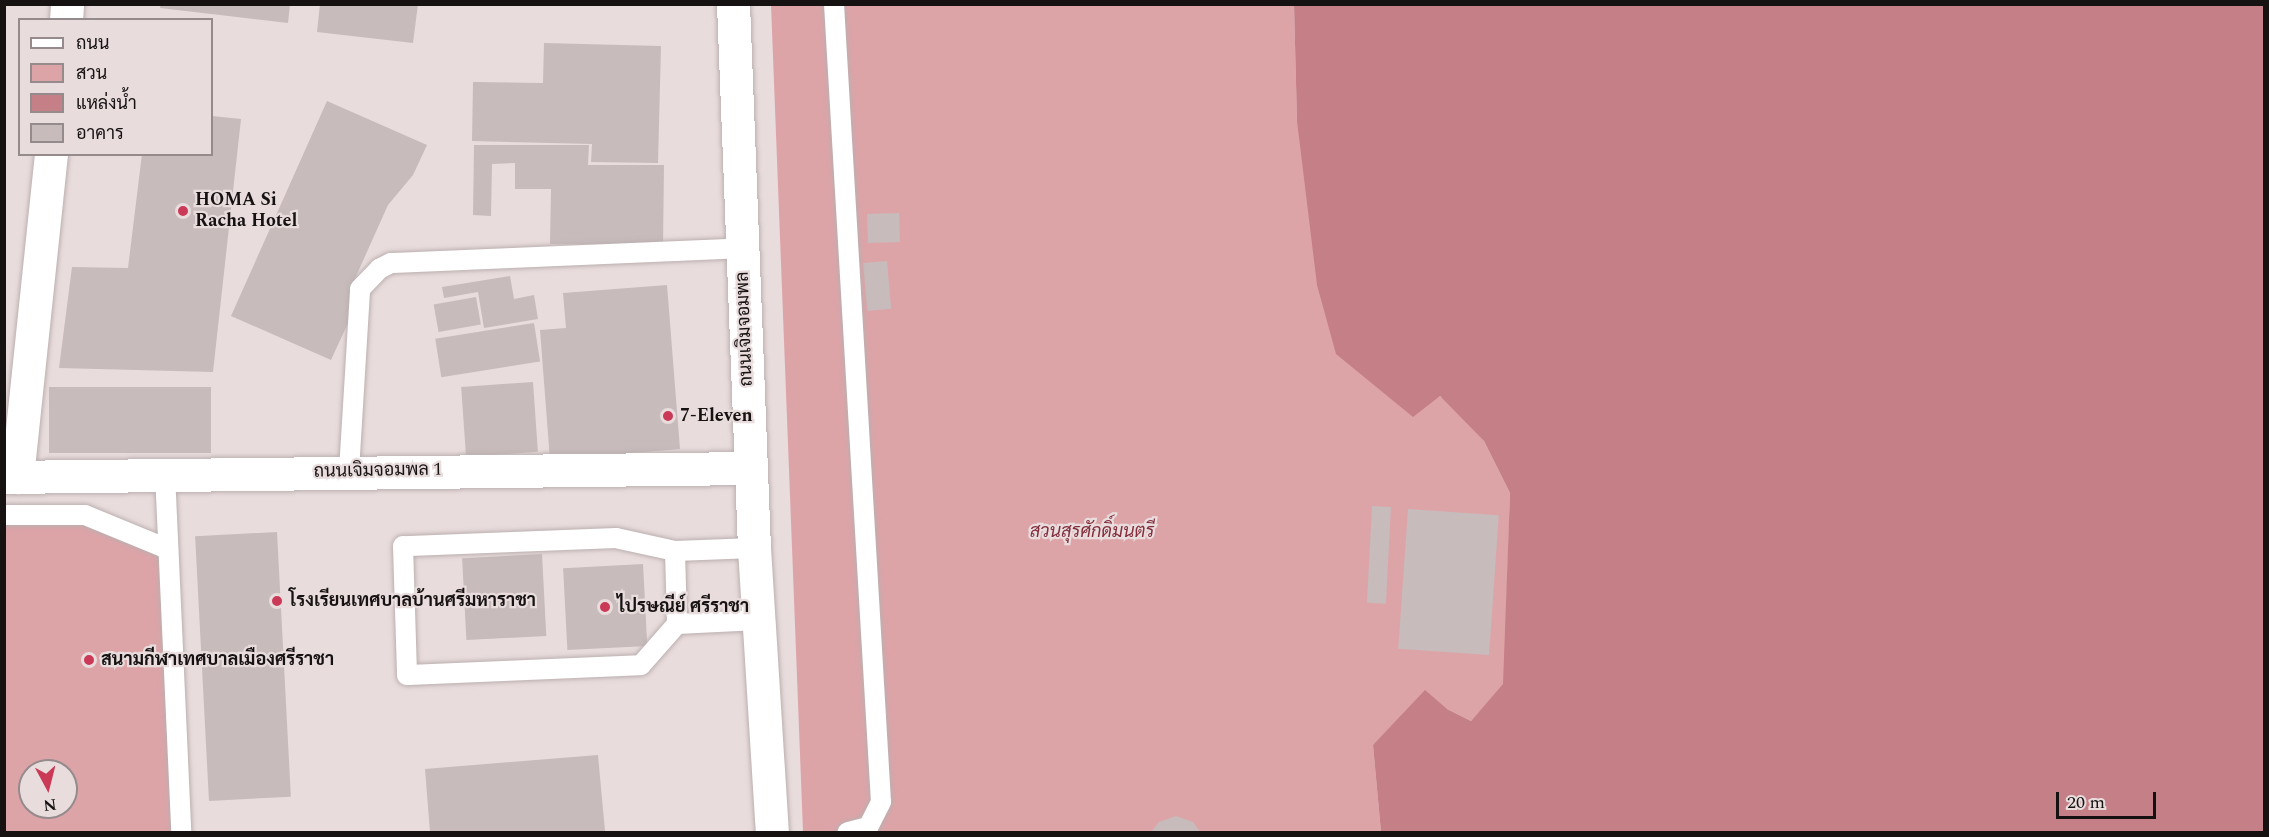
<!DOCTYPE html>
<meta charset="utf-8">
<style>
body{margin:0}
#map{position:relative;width:2269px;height:837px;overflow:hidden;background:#e9dcdd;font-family:Spectral,Sarabun,serif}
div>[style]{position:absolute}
.green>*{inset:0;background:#dda4a8}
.water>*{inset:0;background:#c57f86}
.building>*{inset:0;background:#c7bbbb;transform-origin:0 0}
.roads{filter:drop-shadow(0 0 2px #bbafaf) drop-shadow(0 0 2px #bbafaf)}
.lane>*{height:20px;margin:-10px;padding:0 10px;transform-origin:10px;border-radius:10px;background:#fff}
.street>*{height:33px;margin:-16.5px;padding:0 16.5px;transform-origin:16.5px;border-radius:16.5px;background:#fff}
.secondary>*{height:33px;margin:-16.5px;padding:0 16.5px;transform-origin:16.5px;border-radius:16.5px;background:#fff}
.dots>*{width:16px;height:16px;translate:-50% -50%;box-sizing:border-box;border:3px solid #e9dcdd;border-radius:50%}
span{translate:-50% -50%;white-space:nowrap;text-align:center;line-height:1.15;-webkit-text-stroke:4.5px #e9dcdd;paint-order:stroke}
.poi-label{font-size:18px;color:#161212;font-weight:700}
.left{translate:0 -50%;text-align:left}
.street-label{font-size:18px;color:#161212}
.park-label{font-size:18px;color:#832e3d;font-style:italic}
.frame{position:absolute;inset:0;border:6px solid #161212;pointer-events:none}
.legend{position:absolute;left:18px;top:18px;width:195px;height:138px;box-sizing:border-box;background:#e9dcdd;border:2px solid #958b8c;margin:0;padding:8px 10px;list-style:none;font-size:18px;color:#161212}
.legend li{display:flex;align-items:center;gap:12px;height:30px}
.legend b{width:30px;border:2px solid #958b8c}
.north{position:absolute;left:18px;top:759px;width:60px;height:60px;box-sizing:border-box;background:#e9dcdd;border:2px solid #958b8c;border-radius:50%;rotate:173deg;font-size:16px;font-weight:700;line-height:24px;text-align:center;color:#161212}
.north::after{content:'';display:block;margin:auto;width:21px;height:27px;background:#ca3a57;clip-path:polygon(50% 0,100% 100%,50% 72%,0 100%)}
.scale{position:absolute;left:2056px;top:792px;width:100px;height:27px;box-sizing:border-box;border:3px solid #161212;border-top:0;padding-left:8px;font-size:18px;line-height:21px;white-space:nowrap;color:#161212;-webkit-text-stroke:4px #e9dcdd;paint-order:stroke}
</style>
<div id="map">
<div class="green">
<i style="clip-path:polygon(771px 5px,1294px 5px,1297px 121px,1439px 396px,1463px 410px,1484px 441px,1510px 493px,1504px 684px,1471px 721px,1447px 709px,1373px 745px,1381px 832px,803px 832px)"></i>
<i style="clip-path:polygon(evenodd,5px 515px,85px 515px,168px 549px,181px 832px,5px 832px,5px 515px,30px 771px,66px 771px,66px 807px,30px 807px,30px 771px)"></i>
</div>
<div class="water">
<i style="clip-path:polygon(1294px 5px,2264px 5px,2264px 832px,1381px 832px,1373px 745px,1425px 690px,1447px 709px,1471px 721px,1503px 684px,1510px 493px,1484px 441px,1440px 396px,1413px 417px,1336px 354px,1317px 285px,1297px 121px)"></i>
</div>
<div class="building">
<i style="clip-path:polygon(161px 4px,290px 4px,288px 23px,160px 8px)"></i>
<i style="clip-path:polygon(320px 4px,418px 4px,413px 43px,317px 32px)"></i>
<i style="clip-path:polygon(544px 43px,661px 46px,658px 163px,591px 162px,592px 144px,472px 141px,473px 82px,543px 83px)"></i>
<i style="clip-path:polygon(327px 101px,427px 145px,413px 175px,388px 205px,353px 283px,349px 321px,331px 360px,231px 316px)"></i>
<i style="clip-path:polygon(212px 116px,241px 119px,213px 372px,59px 368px,72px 267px,128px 268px,142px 154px,212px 154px)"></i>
<i style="clip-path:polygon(474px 145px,589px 145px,588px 165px,664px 165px,663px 245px,550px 244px,551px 189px,515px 189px,515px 163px,492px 164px,491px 216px,473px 215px)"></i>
<i style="left:899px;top:213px;width:29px;height:32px;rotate:88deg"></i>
<i style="left:887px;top:261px;width:48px;height:24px;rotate:85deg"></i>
<i style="clip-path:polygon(510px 276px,514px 299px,534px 295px,538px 319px,484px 328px,478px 292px,444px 298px,442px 287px)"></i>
<i style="clip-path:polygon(667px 285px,680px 449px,550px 460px,540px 330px,566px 328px,563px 293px)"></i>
<i style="left:476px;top:297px;width:28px;height:43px;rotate:80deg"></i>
<i style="left:534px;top:323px;width:39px;height:100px;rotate:81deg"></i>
<i style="left:533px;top:382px;width:70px;height:72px;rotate:86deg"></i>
<i style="left:211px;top:387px;width:66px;height:162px;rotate:90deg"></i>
<i style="left:1372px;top:506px;width:19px;height:97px;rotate:3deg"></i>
<i style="left:1408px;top:509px;width:91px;height:140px;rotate:4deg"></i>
<i style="left:277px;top:532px;width:265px;height:82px;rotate:87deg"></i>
<i style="left:542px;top:554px;width:82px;height:80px;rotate:87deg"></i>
<i style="left:643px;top:564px;width:82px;height:80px;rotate:87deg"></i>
<i style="clip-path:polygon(598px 755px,605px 831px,430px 832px,425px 769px)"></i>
<i style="clip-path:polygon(1176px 816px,1193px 822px,1200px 832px,1151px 832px,1159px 822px)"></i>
</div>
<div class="roads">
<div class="lane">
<i style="left:834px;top:4px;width:799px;rotate:86.63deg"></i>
<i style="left:881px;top:802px;width:28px;rotate:117deg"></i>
<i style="left:868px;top:827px;width:21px;rotate:166deg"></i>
<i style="left:349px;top:471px;width:182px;rotate:-86.5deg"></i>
<i style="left:360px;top:289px;width:28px;rotate:-46deg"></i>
<i style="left:379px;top:269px;width:13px;rotate:-27deg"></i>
<i style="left:391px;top:263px;width:351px;rotate:-2.4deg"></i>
<i style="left:165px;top:473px;width:359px;rotate:87.4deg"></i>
<i style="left:4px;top:515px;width:81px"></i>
<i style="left:85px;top:515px;width:90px;rotate:22.3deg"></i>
<i style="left:754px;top:548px;width:79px;rotate:177.8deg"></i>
<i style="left:675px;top:551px;width:60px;rotate:-167.6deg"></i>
<i style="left:616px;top:538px;width:213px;rotate:177.8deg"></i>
<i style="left:403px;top:546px;width:129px;rotate:88.2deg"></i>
<i style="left:407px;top:675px;width:234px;rotate:-2.4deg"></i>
<i style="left:641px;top:665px;width:55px;rotate:-48.7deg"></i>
<i style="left:677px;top:624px;width:82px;rotate:-2.8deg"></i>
<i style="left:675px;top:551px;width:73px;rotate:88.4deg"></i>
</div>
<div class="street">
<i style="left:66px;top:20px;width:16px;rotate:-86deg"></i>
<i style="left:4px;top:477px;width:747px;rotate:-0.69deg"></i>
<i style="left:17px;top:477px;width:325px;rotate:-84deg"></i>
</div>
<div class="secondary">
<i style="left:733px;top:4px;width:544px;rotate:87.79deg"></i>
<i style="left:754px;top:548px;width:285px;rotate:86.4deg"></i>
</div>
</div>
<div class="dots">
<i style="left:183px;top:211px;background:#ca3a57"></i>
<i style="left:668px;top:416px;background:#ca3a57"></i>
<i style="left:277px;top:601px;background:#ca3a57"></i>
<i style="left:605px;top:607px;background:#ca3a57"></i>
<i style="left:89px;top:660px;background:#ca3a57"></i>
</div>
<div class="poi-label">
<span class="left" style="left:195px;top:211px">HOMA Si<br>Racha Hotel</span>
<span class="left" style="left:680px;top:416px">7-Eleven</span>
<span class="left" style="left:289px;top:601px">โรงเรียนเทศบาลบ้านศรีมหาราชา</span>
<span class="left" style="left:617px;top:607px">ไปรษณีย์ ศรีราชา</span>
<span class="left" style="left:101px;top:660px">สนามกีฬาเทศบาลเมืองศรีราชา</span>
</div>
<div class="street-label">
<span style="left:745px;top:329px;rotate:-92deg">ถนนเจิมจอมพล</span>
<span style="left:378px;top:471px;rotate:-1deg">ถนนเจิมจอมพล 1</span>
</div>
<div class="park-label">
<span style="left:1092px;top:532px">สวนสุรศักดิ์มนตรี</span>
</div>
<div class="frame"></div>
<ul class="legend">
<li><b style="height:8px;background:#fff"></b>ถนน</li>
<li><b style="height:16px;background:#dda4a8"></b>สวน</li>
<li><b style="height:16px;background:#c57f86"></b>แหล่งน้ำ</li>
<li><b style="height:16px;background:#c7bbbb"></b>อาคาร</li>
</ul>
<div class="north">N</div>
<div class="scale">20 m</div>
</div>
